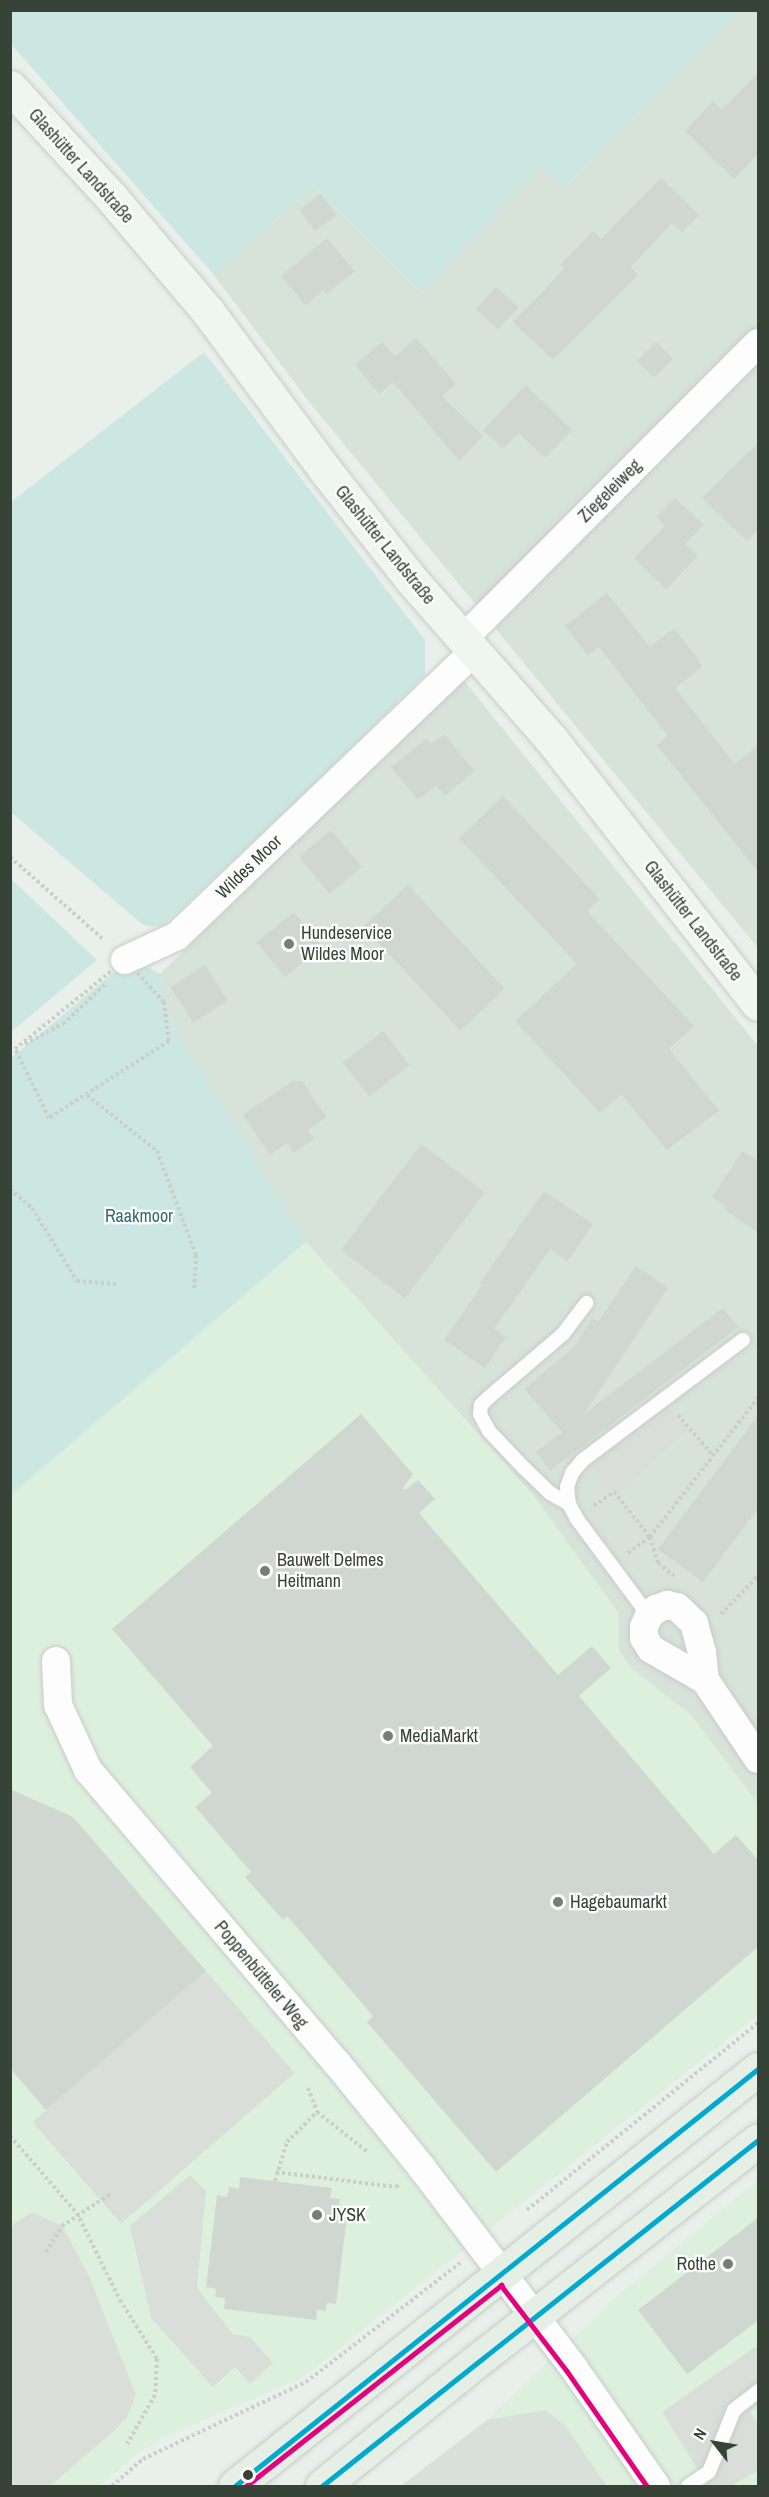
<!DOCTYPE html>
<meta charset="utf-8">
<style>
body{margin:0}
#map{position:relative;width:769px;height:2497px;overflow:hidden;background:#e9efea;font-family:"Archivo Narrow",sans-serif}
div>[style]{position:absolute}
.residential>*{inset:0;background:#d7e2d9}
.commercial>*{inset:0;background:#ddf0de}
.industrial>*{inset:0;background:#d9e0d9}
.green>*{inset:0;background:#cce7e2}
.parking>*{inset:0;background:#d9ded9;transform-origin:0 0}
.building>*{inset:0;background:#d0d7d1;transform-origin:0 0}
.path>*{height:4px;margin-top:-2px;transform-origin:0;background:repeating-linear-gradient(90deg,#cbcfcb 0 3px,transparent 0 6px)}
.roads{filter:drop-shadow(0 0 2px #c7ccc7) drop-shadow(0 0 2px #c7ccc7)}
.lane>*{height:14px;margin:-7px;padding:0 7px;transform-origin:7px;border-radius:7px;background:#fcfdfc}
.street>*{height:28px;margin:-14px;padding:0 14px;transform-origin:14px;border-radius:14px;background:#fcfdfc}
.secondary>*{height:33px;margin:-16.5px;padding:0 16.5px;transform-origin:16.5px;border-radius:16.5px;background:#eff5f0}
.primary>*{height:33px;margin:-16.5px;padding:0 16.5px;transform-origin:16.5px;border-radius:16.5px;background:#e5efe6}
.bus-1>*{height:4.5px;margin:-2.25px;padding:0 2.25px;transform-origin:2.25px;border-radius:2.25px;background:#00a9ce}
.bus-2>*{height:4.5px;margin:-2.25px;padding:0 2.25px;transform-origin:2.25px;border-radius:2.25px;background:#e5007d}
.dots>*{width:16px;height:16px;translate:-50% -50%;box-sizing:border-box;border:3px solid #fff;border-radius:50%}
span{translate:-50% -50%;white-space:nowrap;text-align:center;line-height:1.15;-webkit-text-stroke:4.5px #fff;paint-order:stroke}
.street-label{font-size:18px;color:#374337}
.poi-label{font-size:18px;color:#374337}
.left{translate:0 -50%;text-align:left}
.right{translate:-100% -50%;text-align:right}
.park-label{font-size:18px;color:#316c6e}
.frame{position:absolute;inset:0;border:12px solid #374337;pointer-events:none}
.north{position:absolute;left:685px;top:2413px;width:60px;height:60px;-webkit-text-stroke:4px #fff;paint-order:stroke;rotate:301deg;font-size:16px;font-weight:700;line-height:24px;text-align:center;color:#374337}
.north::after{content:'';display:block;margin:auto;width:21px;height:27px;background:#374337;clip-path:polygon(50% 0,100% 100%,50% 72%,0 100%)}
</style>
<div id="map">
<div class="residential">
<i style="clip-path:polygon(739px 11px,758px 11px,758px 948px,310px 403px,214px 275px,314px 186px,421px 293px,541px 165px,565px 187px)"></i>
<i style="clip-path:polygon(462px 678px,758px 1046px,758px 1804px,691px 1715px,632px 1669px,619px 1651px,619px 1614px,533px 1495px,306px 1242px,166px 1014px,160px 974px)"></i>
</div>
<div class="commercial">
<i style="clip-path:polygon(306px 1242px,533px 1495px,619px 1614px,619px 1651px,632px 1669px,691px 1715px,758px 1804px,758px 2015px,304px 2377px,162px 2438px,135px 2456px,100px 2486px,11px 2486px,10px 1495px)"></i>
<i style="clip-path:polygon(758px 2180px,758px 2486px,401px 2486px,487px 2420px,618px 2295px)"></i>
</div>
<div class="industrial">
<i style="clip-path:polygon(545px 2410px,564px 2424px,607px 2486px,401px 2486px,487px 2420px)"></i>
</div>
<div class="green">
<i style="clip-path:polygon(10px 11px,11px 10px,739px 11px,565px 187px,541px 166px,421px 293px,314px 186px,214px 275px,11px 44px)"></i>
<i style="clip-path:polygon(204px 352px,425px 640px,425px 675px,306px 792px,164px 925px,153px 927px,142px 924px,11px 812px,11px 502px)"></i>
<i style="clip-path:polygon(10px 878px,97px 960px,11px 1032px,10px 1032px)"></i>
<i style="clip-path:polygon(131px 958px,160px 974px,166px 1014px,306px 1242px,11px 1495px,11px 1058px)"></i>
</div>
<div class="parking">
<i style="left:661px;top:1402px;width:38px;height:97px;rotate:47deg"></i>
<i style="left:206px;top:1971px;width:135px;height:230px;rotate:49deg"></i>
<i style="clip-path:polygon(190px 2175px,206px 2191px,197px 2288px,233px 2334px,250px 2337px,273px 2363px,250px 2384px,235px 2367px,213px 2387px,151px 2318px,130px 2226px)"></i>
<i style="clip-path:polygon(32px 2212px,62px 2226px,89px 2276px,136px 2395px,127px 2417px,115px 2430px,50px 2486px,11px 2486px,11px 2226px)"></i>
<i style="clip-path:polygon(758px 2345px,758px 2406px,750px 2412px,758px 2423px,758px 2470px,732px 2486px,708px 2486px,662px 2412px)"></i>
</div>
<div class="building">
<i style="clip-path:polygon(759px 72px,759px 153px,734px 179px,685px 131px,713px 101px,722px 110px)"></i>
<i style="clip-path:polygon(661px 178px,699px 215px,682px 232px,672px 223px,631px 267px,638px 275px,553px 360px,513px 322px,564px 269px,560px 265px,593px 231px,601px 239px)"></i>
<i style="left:321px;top:194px;width:26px;height:27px;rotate:53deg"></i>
<i style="clip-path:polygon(327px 238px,355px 271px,326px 294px,323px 290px,306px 306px,281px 276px)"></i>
<i style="left:496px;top:287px;width:30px;height:30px;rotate:42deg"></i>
<i style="clip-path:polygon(416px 338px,456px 384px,442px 396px,483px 436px,459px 461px,393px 382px,379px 394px,355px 365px,382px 342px,395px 356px)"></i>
<i style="left:656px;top:342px;width:24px;height:27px;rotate:45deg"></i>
<i style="clip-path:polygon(526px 385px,572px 430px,545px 458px,519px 433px,503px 449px,483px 430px)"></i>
<i style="clip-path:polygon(759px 442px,759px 529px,747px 541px,702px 498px)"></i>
<i style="clip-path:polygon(675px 498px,704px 525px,685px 544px,698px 556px,666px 589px,634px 558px,665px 526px,656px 517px)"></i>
<i style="clip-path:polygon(607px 593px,650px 647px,674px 628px,703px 666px,675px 688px,735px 764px,759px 745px,759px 873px,657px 745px,668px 736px,599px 647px,588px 656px,565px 626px)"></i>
<i style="clip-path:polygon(444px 734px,474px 771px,445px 796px,436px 785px,418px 800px,391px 767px,426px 739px,431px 744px)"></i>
<i style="clip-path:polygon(503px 796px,600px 899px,587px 911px,694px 1026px,669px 1049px,719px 1111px,667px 1150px,621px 1094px,600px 1113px,515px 1021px,577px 964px,459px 838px)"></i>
<i style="left:331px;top:830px;width:48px;height:42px;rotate:50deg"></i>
<i style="left:408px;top:885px;width:142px;height:61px;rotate:47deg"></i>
<i style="left:294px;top:912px;width:45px;height:48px;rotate:51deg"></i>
<i style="left:205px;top:965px;width:42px;height:41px;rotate:57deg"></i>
<i style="left:383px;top:1031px;width:43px;height:51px;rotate:52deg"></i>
<i style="clip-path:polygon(293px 1081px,302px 1081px,326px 1117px,308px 1130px,314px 1139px,294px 1153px,287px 1143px,270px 1155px,243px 1115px)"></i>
<i style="left:421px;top:1144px;width:80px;height:133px;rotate:37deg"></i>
<i style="clip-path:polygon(743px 1151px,759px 1162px,759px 1233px,725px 1210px,727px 1207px,712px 1197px)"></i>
<i style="clip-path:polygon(544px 1191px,593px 1224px,568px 1261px,550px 1249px,494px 1329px,506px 1337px,485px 1368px,444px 1340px,482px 1285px,480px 1283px)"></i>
<i style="clip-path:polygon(636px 1266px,668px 1288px,584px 1414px,723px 1308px,738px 1327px,550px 1471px,536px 1452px,562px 1432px,524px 1389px,575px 1346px,592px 1318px,598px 1322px)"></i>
<i style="clip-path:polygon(361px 1414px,413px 1474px,403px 1488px,405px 1490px,418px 1480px,435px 1499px,419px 1513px,558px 1675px,592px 1646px,611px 1668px,579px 1696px,714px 1854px,736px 1835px,759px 1861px,759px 1946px,496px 2172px,367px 2022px,373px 2016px,287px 1916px,283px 1920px,245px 1877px,251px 1872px,195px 1807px,212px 1793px,190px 1767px,213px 1746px,112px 1629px)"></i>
<i style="clip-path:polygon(759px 1414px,759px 1507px,703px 1582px,658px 1549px)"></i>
<i style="clip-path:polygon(10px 1789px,73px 1817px,206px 1971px,46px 2110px,10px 2068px)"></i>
<i style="clip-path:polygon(240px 2177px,332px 2188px,330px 2198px,340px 2199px,339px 2208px,348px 2209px,336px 2304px,327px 2303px,326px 2311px,317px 2310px,316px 2320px,224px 2309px,225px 2298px,215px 2297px,216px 2289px,206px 2287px,217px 2195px,227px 2197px,229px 2187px,239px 2189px)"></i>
<i style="clip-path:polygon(759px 2217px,759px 2320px,687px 2374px,638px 2310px)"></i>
</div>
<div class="path">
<i style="left:10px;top:857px;width:125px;rotate:41.4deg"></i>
<i style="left:125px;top:960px;width:57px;rotate:47.1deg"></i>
<i style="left:164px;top:1002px;width:39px;rotate:83deg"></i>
<i style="left:169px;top:1041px;width:143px;rotate:147.3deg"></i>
<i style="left:49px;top:1118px;width:77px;rotate:-116.2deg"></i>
<i style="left:15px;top:1049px;width:141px;rotate:-39deg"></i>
<i style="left:25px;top:1044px;width:43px;rotate:-27.8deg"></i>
<i style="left:63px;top:1024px;width:60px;rotate:-43deg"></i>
<i style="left:87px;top:1095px;width:90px;rotate:38.7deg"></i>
<i style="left:157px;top:1151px;width:111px;rotate:69.4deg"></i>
<i style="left:196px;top:1255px;width:34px;rotate:93deg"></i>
<i style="left:10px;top:1189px;width:29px;rotate:41deg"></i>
<i style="left:32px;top:1208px;width:86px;rotate:58.3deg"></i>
<i style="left:77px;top:1281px;width:40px;rotate:4.3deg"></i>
<i style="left:678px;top:1415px;width:54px;rotate:49.5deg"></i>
<i style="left:594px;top:1506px;width:24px;rotate:-35deg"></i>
<i style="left:614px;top:1492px;width:58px;rotate:51.3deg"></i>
<i style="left:650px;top:1537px;width:27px;rotate:73deg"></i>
<i style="left:658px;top:1563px;width:21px;rotate:39deg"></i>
<i style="left:628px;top:1553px;width:27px;rotate:-36deg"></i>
<i style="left:650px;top:1537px;width:176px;rotate:-52.2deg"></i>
<i style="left:721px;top:1614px;width:53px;rotate:-45.8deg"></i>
<i style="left:308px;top:2088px;width:26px;rotate:69deg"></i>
<i style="left:317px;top:2112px;width:66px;rotate:38.3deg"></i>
<i style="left:10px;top:2136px;width:102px;rotate:49deg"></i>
<i style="left:77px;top:2213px;width:97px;rotate:63.7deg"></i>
<i style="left:120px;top:2300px;width:70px;rotate:57.9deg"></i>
<i style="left:157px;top:2359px;width:36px;rotate:93deg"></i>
<i style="left:155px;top:2395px;width:56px;rotate:119.7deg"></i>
<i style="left:276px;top:2172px;width:121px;rotate:7.1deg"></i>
<i style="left:396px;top:2187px;width:5px;rotate:-37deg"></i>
<i style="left:275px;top:2181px;width:41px;rotate:-72.9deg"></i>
<i style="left:287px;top:2142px;width:42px;rotate:-45deg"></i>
<i style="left:527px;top:2210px;width:297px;rotate:-39deg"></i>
<i style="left:46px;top:2252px;width:31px;rotate:-58deg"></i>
<i style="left:62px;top:2226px;width:58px;rotate:-33.7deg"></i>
<i style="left:112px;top:2486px;width:41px;rotate:-41.1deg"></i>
<i style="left:143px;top:2459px;width:180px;rotate:-25.3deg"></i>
<i style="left:306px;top:2382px;width:195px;rotate:-37.7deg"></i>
</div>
<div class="roads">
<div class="lane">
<i style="left:569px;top:1504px;width:22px;rotate:-150deg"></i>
<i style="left:550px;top:1493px;width:36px;rotate:-136deg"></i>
<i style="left:524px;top:1468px;width:51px;rotate:-133.4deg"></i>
<i style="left:489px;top:1431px;width:19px;rotate:-118deg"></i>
<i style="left:480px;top:1414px;width:9px;rotate:-84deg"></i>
<i style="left:481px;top:1405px;width:10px;rotate:-45deg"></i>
<i style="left:488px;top:1398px;width:99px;rotate:-40.5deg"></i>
<i style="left:563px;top:1334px;width:39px;rotate:-53deg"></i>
<i style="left:649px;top:1616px;width:121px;rotate:-126.6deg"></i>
<i style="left:577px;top:1519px;width:17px;rotate:-118deg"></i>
<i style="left:569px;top:1504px;width:17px;rotate:-97deg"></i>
<i style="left:567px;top:1487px;width:15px;rotate:-70deg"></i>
<i style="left:572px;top:1473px;width:17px;rotate:-50deg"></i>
<i style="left:583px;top:1460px;width:200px;rotate:-36.9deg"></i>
<i style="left:688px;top:2486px;width:25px;rotate:-34deg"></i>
<i style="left:709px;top:2472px;width:67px;rotate:-68deg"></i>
<i style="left:734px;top:2410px;width:31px;rotate:-38deg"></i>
</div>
<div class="street">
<i style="left:462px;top:640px;width:419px;rotate:-45.1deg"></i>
<i style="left:125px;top:960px;width:57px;rotate:-24.8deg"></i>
<i style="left:177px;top:936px;width:410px;rotate:-43.8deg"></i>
<i style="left:56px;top:1661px;width:44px;rotate:87.4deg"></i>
<i style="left:58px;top:1705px;width:72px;rotate:65.2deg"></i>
<i style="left:88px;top:1770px;width:383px;rotate:49.7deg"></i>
<i style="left:336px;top:2062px;width:136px;rotate:50.9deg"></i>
<i style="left:422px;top:2168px;width:250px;rotate:52.8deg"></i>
<i style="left:573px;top:2367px;width:145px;rotate:55.1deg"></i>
<i style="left:705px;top:1680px;width:62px;rotate:-150.1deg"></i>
<i style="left:651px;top:1649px;width:13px;rotate:-122deg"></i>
<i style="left:644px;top:1638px;width:11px;rotate:-90deg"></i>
<i style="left:644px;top:1627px;width:12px;rotate:-66deg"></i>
<i style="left:649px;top:1616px;width:10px;rotate:-45deg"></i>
<i style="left:656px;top:1609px;width:12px;rotate:-20deg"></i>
<i style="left:667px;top:1605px;width:10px;rotate:11deg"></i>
<i style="left:677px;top:1607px;width:23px;rotate:43deg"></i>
<i style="left:694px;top:1623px;width:30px;rotate:75deg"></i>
<i style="left:702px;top:1652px;width:28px;rotate:84deg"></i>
<i style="left:705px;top:1680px;width:95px;rotate:56.1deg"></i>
</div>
<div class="secondary">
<i style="left:10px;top:87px;width:149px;rotate:47.4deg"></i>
<i style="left:111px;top:197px;width:152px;rotate:49.8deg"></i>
<i style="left:209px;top:313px;width:195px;rotate:53.5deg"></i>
<i style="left:325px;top:470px;width:137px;rotate:51.8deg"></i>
<i style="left:410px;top:578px;width:214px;rotate:48.8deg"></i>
<i style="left:551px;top:739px;width:336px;rotate:52deg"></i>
</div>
<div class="primary">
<i style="left:235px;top:2486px;width:669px;rotate:-38.57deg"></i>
<i style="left:322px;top:2486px;width:196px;rotate:-39deg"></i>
<i style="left:474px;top:2363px;width:361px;rotate:-38.1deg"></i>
</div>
</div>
<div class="bus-1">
<i style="left:235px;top:2486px;width:669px;rotate:-38.57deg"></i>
<i style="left:322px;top:2486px;width:557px;rotate:-38.43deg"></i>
</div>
<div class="bus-2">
<i style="left:246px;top:2486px;width:325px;rotate:-38.2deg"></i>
<i style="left:501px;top:2285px;width:108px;rotate:52.5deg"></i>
<i style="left:567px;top:2371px;width:140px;rotate:55.2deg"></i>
</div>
<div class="dots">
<i style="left:289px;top:944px;background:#757f76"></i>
<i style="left:265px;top:1571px;background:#757f76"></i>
<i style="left:388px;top:1736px;background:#757f76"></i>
<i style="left:558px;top:1902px;background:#757f76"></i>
<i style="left:317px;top:2215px;background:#757f76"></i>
<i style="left:728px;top:2264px;background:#757f76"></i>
<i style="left:248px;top:2475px;background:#374337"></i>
</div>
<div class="street-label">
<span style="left:81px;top:166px;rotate:48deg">Glashütter Landstraße</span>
<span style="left:610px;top:491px;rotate:-45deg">Ziegeleiweg</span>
<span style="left:385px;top:545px;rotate:51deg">Glashütter Landstraße</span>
<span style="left:249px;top:867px;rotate:-44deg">Wildes Moor</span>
<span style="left:693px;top:921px;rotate:52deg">Glashütter Landstraße</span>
<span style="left:261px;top:1975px;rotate:50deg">Poppenbütteler Weg</span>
</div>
<div class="poi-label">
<span class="left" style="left:301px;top:944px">Hundeservice<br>Wildes Moor</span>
<span class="left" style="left:277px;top:1571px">Bauwelt Delmes<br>Heitmann</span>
<span class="left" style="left:400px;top:1736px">MediaMarkt</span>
<span class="left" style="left:570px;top:1902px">Hagebaumarkt</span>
<span class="left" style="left:329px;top:2215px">JYSK</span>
<span class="right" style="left:716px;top:2264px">Rothe</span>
</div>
<div class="park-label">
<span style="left:139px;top:1216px">Raakmoor</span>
</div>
<div class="frame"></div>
<div class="north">N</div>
</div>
